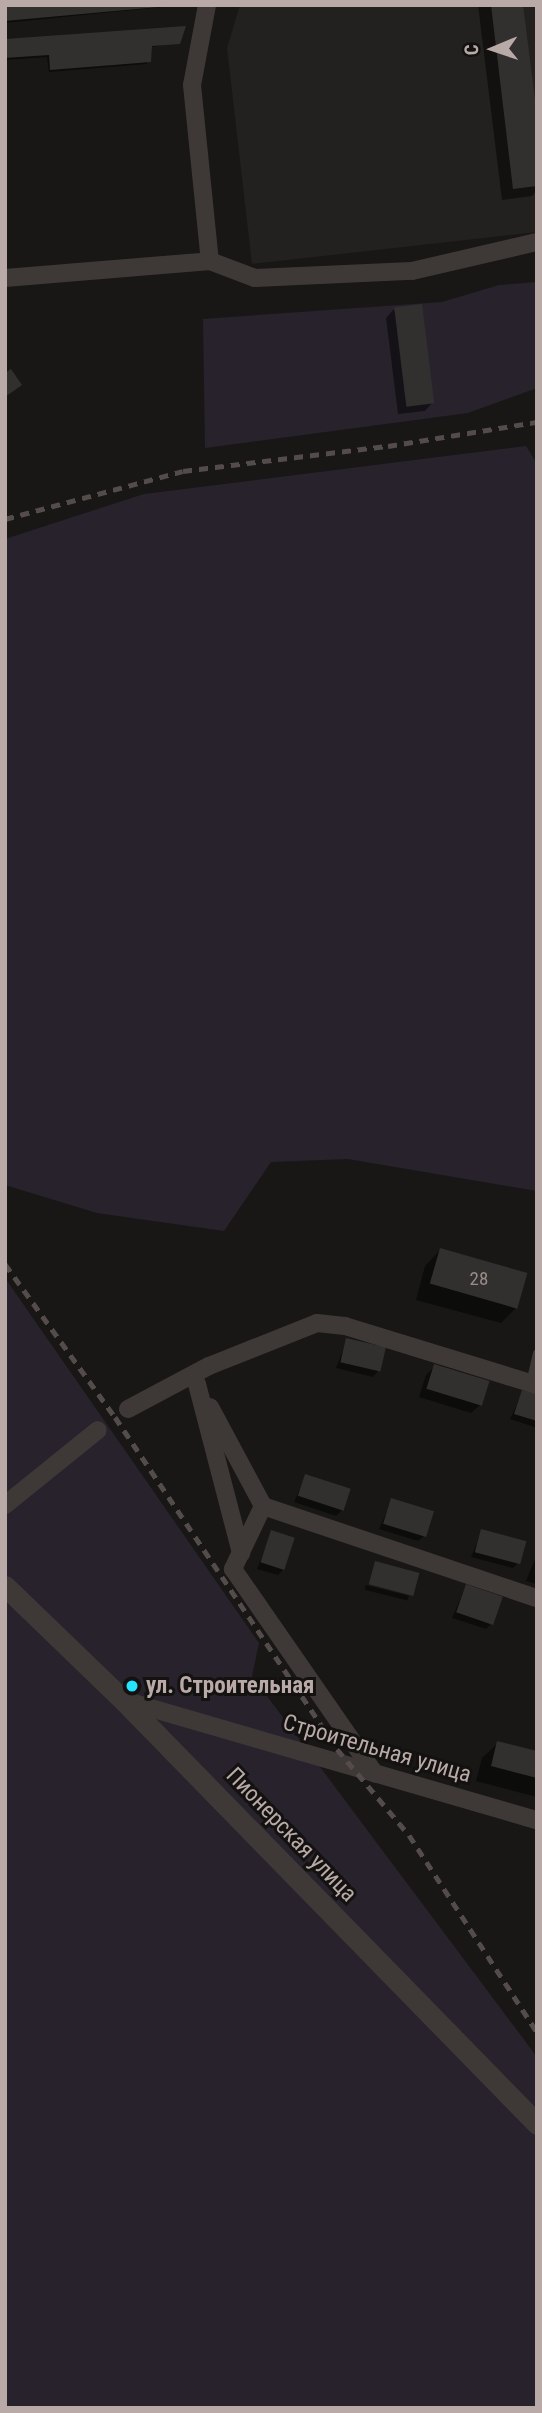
<!DOCTYPE html>
<meta charset="utf-8">
<style>
body{margin:0}
#map{position:relative;width:542px;height:2413px;overflow:hidden;background:#181716;font-family:"Roboto Condensed",sans-serif}
div>[style]{position:absolute}
.built>*{inset:0;background:#22211f}
.green>*{inset:0;background:#28222c}
.shadow>*{inset:0;background:#0007;transform-origin:0 0}
.building>*{inset:0;background:#32302e;transform-origin:0 0}
.service>*{height:9px;margin:-4.5px;padding:0 4.5px;transform-origin:4.5px;border-radius:4.5px;background:#3e3937}
.minor>*{height:18px;margin:-9px;padding:0 9px;transform-origin:9px;border-radius:9px;background:#3e3937}
.tertiary>*{height:21px;margin:-10.5px;padding:0 10.5px;transform-origin:10.5px;border-radius:10.5px;background:#3e3937}
.rail>*{height:5px;margin-top:-2.5px;transform-origin:0;background:repeating-linear-gradient(90deg,#534c4a 0 9px,transparent 0 16px)}
.dots>*{width:19px;height:19px;translate:-50% -50%;box-sizing:border-box;border:4px solid #131211;border-radius:50%}
span{translate:-50% -50%;white-space:nowrap;text-align:center;line-height:1.15;-webkit-text-stroke:6px #131211;paint-order:stroke}
.number-label{font-size:19px;color:#978c89}
.number-label span{-webkit-text-stroke-width:0}
.poi-label{font-size:23px;color:#b9aaa7;font-weight:700}
.left{translate:0 -50%;text-align:left}
.street-label{font-size:23px;color:#b9aaa7}
.frame{position:absolute;inset:0;border:7px solid #b9aaa7;pointer-events:none}
.north{position:absolute;left:458px;top:14px;width:70px;height:70px;-webkit-text-stroke:5px #131211;paint-order:stroke;rotate:268deg;font-size:19px;font-weight:700;line-height:28px;text-align:center;color:#b9aaa7}
.north::after{content:'';display:block;margin:auto;width:24px;height:32px;background:#b9aaa7;clip-path:polygon(50% 0,100% 100%,50% 72%,0 100%)}
</style>
<div id="map">
<div class="built">
<i style="clip-path:polygon(240px 5px,537px 5px,537px 232px,252px 264px,227px 48px)"></i>
</div>
<div class="green">
<i style="clip-path:polygon(537px 282px,537px 388px,468px 413px,205px 448px,203px 319px,442px 302px,499px 285px)"></i>
<i style="clip-path:polygon(526px 446px,537px 464px,537px 1191px,348px 1159px,271px 1162px,224px 1231px,97px 1213px,5px 1185px,5px 539px,144px 494px)"></i>
<i style="clip-path:polygon(5px 1278px,259px 1643px,252px 1676px,537px 2057px,537px 2408px,5px 2408px)"></i>
</div>
<div class="shadow">
<i style="clip-path:polygon(5px 5px,182px 5px,5px 23px)"></i>
<i style="clip-path:polygon(478px 5px,522px 5px,537px 129px,537px 191px,532px 196px,502px 200px)"></i>
<i style="clip-path:polygon(5px 40px,178px 43px,150px 47px,147px 64px,49px 72px,47px 57px,5px 60px)"></i>
<i style="clip-path:polygon(394px 309px,433px 402px,425px 411px,398px 414px,386px 318px)"></i>
<i style="clip-path:polygon(440px 1250px,516px 1308px,501px 1323px,416px 1300px,425px 1266px)"></i>
<i style="clip-path:polygon(347px 1340px,378px 1371px,373px 1377px,336px 1368px)"></i>
<i style="clip-path:polygon(435px 1366px,480px 1405px,471px 1413px,419px 1397px,426px 1375px)"></i>
<i style="clip-path:polygon(523px 1392px,537px 1396px,537px 1428px,510px 1419px)"></i>
<i style="clip-path:polygon(306px 1476px,342px 1510px,336px 1516px,294px 1502px)"></i>
<i style="clip-path:polygon(392px 1500px,424px 1536px,418px 1541px,379px 1529px)"></i>
<i style="clip-path:polygon(482px 1531px,518px 1563px,513px 1568px,471px 1557px)"></i>
<i style="clip-path:polygon(272px 1532px,284px 1569px,278px 1575px,257px 1569px)"></i>
<i style="clip-path:polygon(537px 1554px,537px 1584px,526px 1581px)"></i>
<i style="left:376px;top:1563px;width:41px;height:21px;rotate:15deg"></i>
<i style="left:366px;top:1585px;width:44px;height:5px;rotate:14deg"></i>
<i style="clip-path:polygon(466px 1586px,492px 1623px,486px 1629px,452px 1618px)"></i>
<i style="clip-path:polygon(498px 1743px,537px 1753px,537px 1797px,476px 1781px,482px 1758px)"></i>
</div>
<div class="building">
<i style="clip-path:polygon(5px 5px,159px 5px,159px 7px,5px 21px)"></i>
<i style="clip-path:polygon(491px 5px,523px 5px,537px 115px,537px 186px,513px 189px)"></i>
<i style="clip-path:polygon(186px 26px,180px 44px,152px 46px,151px 62px,50px 70px,49px 55px,5px 58px,5px 39px)"></i>
<i style="left:422px;top:304px;width:100px;height:28px;rotate:83deg"></i>
<i style="clip-path:polygon(11px 369px,22px 385px,5px 397px,5px 373px)"></i>
<i style="left:440px;top:1248px;width:91px;height:37px;rotate:16deg"></i>
<i style="left:346px;top:1338px;width:41px;height:25px;rotate:13deg"></i>
<i style="left:434px;top:1364px;width:58px;height:26px;rotate:17deg"></i>
<i style="clip-path:polygon(522px 1390px,537px 1394px,537px 1421px,514px 1414px)"></i>
<i style="left:305px;top:1474px;width:48px;height:23px;rotate:18deg"></i>
<i style="left:391px;top:1498px;width:45px;height:27px;rotate:17deg"></i>
<i style="left:481px;top:1529px;width:47px;height:24px;rotate:15deg"></i>
<i style="left:271px;top:1530px;width:25px;height:34px;rotate:18deg"></i>
<i style="left:375px;top:1561px;width:46px;height:24px;rotate:15deg"></i>
<i style="left:466px;top:1584px;width:39px;height:30px;rotate:19deg"></i>
<i style="clip-path:polygon(497px 1741px,537px 1751px,537px 1778px,491px 1766px)"></i>
</div>
<div class="service">
<i style="left:530px;top:1383px;width:31px;rotate:-77deg"></i>
</div>
<div class="minor">
<i style="left:207px;top:5px;width:81px;rotate:100.6deg"></i>
<i style="left:192px;top:85px;width:177px;rotate:84.2deg"></i>
<i style="left:5px;top:278px;width:206px;rotate:-4.7deg"></i>
<i style="left:210px;top:261px;width:48px;rotate:20.7deg"></i>
<i style="left:255px;top:278px;width:157px;rotate:-2.6deg"></i>
<i style="left:412px;top:271px;width:128px;rotate:-13.1deg"></i>
<i style="left:197px;top:1384px;width:175px;rotate:75.4deg"></i>
<i style="left:210px;top:1407px;width:112px;rotate:61.8deg"></i>
<i style="left:128px;top:1409px;width:92px;rotate:-28deg"></i>
<i style="left:209px;top:1366px;width:116px;rotate:-21.7deg"></i>
<i style="left:317px;top:1323px;width:28px;rotate:6deg"></i>
<i style="left:345px;top:1326px;width:201px;rotate:17.1deg"></i>
<i style="left:5px;top:1505px;width:119px;rotate:-38.9deg"></i>
<i style="left:263px;top:1506px;width:70px;rotate:115.5deg"></i>
<i style="left:233px;top:1569px;width:249px;rotate:55.3deg"></i>
<i style="left:263px;top:1506px;width:289px;rotate:18.6deg"></i>
<i style="left:123px;top:1700px;width:431px;rotate:16.2deg"></i>
</div>
<div class="tertiary">
<i style="left:5px;top:1586px;width:164px;rotate:44deg"></i>
<i style="left:123px;top:1700px;width:593px;rotate:45.68deg"></i>
</div>
<div class="rail">
<i style="left:5px;top:519px;width:184px;rotate:-15.1deg"></i>
<i style="left:183px;top:471px;width:207px;rotate:-7deg"></i>
<i style="left:388px;top:446px;width:151px;rotate:-9.2deg"></i>
<i style="left:5px;top:1264px;width:188px;rotate:54.3deg"></i>
<i style="left:115px;top:1417px;width:399px;rotate:56.2deg"></i>
<i style="left:337px;top:1749px;width:112px;rotate:50.1deg"></i>
<i style="left:409px;top:1835px;width:235px;rotate:57deg"></i>
</div>
<div class="dots">
<i style="left:132px;top:1686px;background:#27e2ff"></i>
</div>
<div class="number-label">
<span style="left:479px;top:1279px">28</span>
</div>
<div class="poi-label">
<span class="left" style="left:146px;top:1686px">ул. Строительная</span>
</div>
<div class="street-label">
<span style="left:377px;top:1749px;rotate:16deg">Строительная улица</span>
<span style="left:291px;top:1835px;rotate:46deg">Пионерская улица</span>
</div>
<div class="frame"></div>
<div class="north">С</div>
</div>
